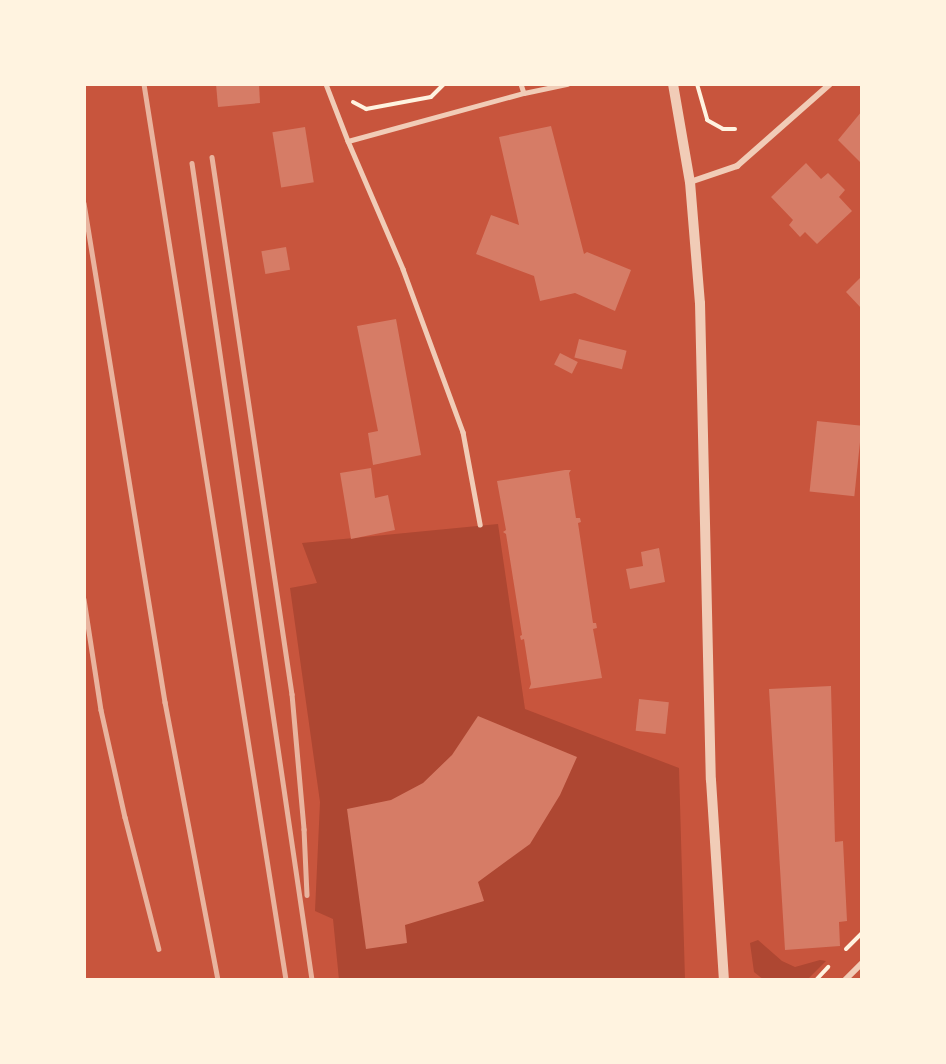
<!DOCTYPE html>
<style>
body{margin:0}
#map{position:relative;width:946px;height:1064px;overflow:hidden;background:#c8553d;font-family:"Archivo Narrow",sans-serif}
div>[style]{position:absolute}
.green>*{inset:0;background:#ae4732}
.building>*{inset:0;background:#d67c66;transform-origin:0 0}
.path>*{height:4px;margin:-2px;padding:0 2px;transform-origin:2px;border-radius:2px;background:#fff3e0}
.service>*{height:4.5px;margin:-2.25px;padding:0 2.25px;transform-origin:2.25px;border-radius:2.25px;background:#f1ccb7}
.minor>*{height:6px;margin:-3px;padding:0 3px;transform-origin:3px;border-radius:3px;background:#f1ccb7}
.tertiary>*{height:10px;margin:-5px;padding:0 5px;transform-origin:5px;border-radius:5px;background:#f1ccb7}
.rail>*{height:4.5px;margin:-2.25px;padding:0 2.25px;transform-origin:2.25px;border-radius:2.25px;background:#e9b49f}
span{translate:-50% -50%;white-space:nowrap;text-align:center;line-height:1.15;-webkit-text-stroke:6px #fff3e0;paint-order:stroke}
.frame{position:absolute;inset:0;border:86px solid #fff3e0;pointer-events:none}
</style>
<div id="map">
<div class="green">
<i style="clip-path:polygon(498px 524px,525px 709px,679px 768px,685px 980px,339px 980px,333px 919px,315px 911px,320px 802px,290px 588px,317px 583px,302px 543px)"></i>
<i style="clip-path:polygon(758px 940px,782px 961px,795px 967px,820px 960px,826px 961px,807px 980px,764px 980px,754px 972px,750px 943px)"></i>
</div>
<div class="building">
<i style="clip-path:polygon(216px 84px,259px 84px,260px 103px,218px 107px)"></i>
<i style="clip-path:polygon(862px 111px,862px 164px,838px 140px)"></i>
<i style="clip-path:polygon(551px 126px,584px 254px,587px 252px,631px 270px,615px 311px,575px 293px,540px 301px,534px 276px,476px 254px,491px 215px,519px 225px,499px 137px)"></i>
<i style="left:305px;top:127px;width:56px;height:33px;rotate:81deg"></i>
<i style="clip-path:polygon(806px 163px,821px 179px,828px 173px,845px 190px,839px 197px,852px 211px,817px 244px,805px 232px,800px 237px,789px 225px,793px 220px,771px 197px)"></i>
<i style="left:286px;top:247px;width:23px;height:25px;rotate:80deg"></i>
<i style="clip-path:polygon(861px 277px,862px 278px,862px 309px,846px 292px)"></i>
<i style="clip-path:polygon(396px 319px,421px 455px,373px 465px,368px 433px,378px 431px,357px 326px)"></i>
<i style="left:579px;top:339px;width:49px;height:19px;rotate:14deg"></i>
<i style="left:560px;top:353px;width:20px;height:13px;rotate:27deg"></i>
<i style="left:817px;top:421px;width:45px;height:71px;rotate:6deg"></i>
<i style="clip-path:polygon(371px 468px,375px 498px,388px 495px,395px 530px,351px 539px,340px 473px)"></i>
<i style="clip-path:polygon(565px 470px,571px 470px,569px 473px,576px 518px,580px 518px,581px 522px,578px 523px,593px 623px,596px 623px,597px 628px,593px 629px,602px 678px,529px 689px,531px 684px,524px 639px,521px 640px,520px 636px,522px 635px,506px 534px,503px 532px,506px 530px,497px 481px)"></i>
<i style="clip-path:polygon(659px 548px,665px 582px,630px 589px,626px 569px,643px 566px,641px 552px)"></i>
<i style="clip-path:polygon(831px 686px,835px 842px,843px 841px,847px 921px,839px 922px,840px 946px,785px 950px,769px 689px)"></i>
<i style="left:639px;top:699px;width:30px;height:32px;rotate:6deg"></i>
<i style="clip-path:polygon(478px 716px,577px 757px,560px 795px,530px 844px,478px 882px,484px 901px,405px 925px,407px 943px,366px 949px,347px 809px,391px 800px,423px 783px,452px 755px)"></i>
</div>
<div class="path">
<i style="left:697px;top:84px;width:37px;rotate:74deg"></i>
<i style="left:707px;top:120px;width:18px;rotate:29deg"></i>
<i style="left:723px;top:129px;width:12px"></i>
<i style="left:353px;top:102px;width:15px;rotate:28deg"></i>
<i style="left:366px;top:109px;width:66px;rotate:-10.5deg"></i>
<i style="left:431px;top:97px;width:18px;rotate:-45deg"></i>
<i style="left:846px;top:949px;width:23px;rotate:-45deg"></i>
<i style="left:816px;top:980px;width:18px;rotate:-47deg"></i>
</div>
<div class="service">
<i style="left:326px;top:84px;width:61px;rotate:68.9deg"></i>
<i style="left:348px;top:141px;width:139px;rotate:66.7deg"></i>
<i style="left:403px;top:269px;width:174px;rotate:69.8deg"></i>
<i style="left:463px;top:432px;width:94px;rotate:79.5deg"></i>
<i style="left:521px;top:84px;width:9px;rotate:72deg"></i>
<i style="left:524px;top:93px;width:44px;rotate:-11.8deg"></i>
<i style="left:348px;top:141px;width:182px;rotate:-15.3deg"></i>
</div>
<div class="minor">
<i style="left:690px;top:182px;width:50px;rotate:-18.8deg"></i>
<i style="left:737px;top:166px;width:124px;rotate:-41.4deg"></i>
<i style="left:845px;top:980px;width:24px;rotate:-45deg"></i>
</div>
<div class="tertiary">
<i style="left:673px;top:84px;width:99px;rotate:80.2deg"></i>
<i style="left:690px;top:182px;width:121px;rotate:85.3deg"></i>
<i style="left:700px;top:303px;width:477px;rotate:88.7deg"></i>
<i style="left:711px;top:780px;width:200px;rotate:86.3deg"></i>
</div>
<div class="rail">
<i style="left:144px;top:84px;width:907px;rotate:80.99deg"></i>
<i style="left:212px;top:157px;width:543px;rotate:81.53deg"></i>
<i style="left:292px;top:694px;width:136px;rotate:84.9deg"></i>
<i style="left:304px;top:829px;width:66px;rotate:87.4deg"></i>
<i style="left:192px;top:163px;width:826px;rotate:81.64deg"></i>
<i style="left:84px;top:203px;width:506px;rotate:80.78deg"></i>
<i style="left:165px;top:702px;width:283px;rotate:79.2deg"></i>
<i style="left:84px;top:599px;width:112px;rotate:81.3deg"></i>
<i style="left:101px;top:710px;width:110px;rotate:77.4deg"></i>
<i style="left:125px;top:817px;width:136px;rotate:75.6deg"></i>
</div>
<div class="frame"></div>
</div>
